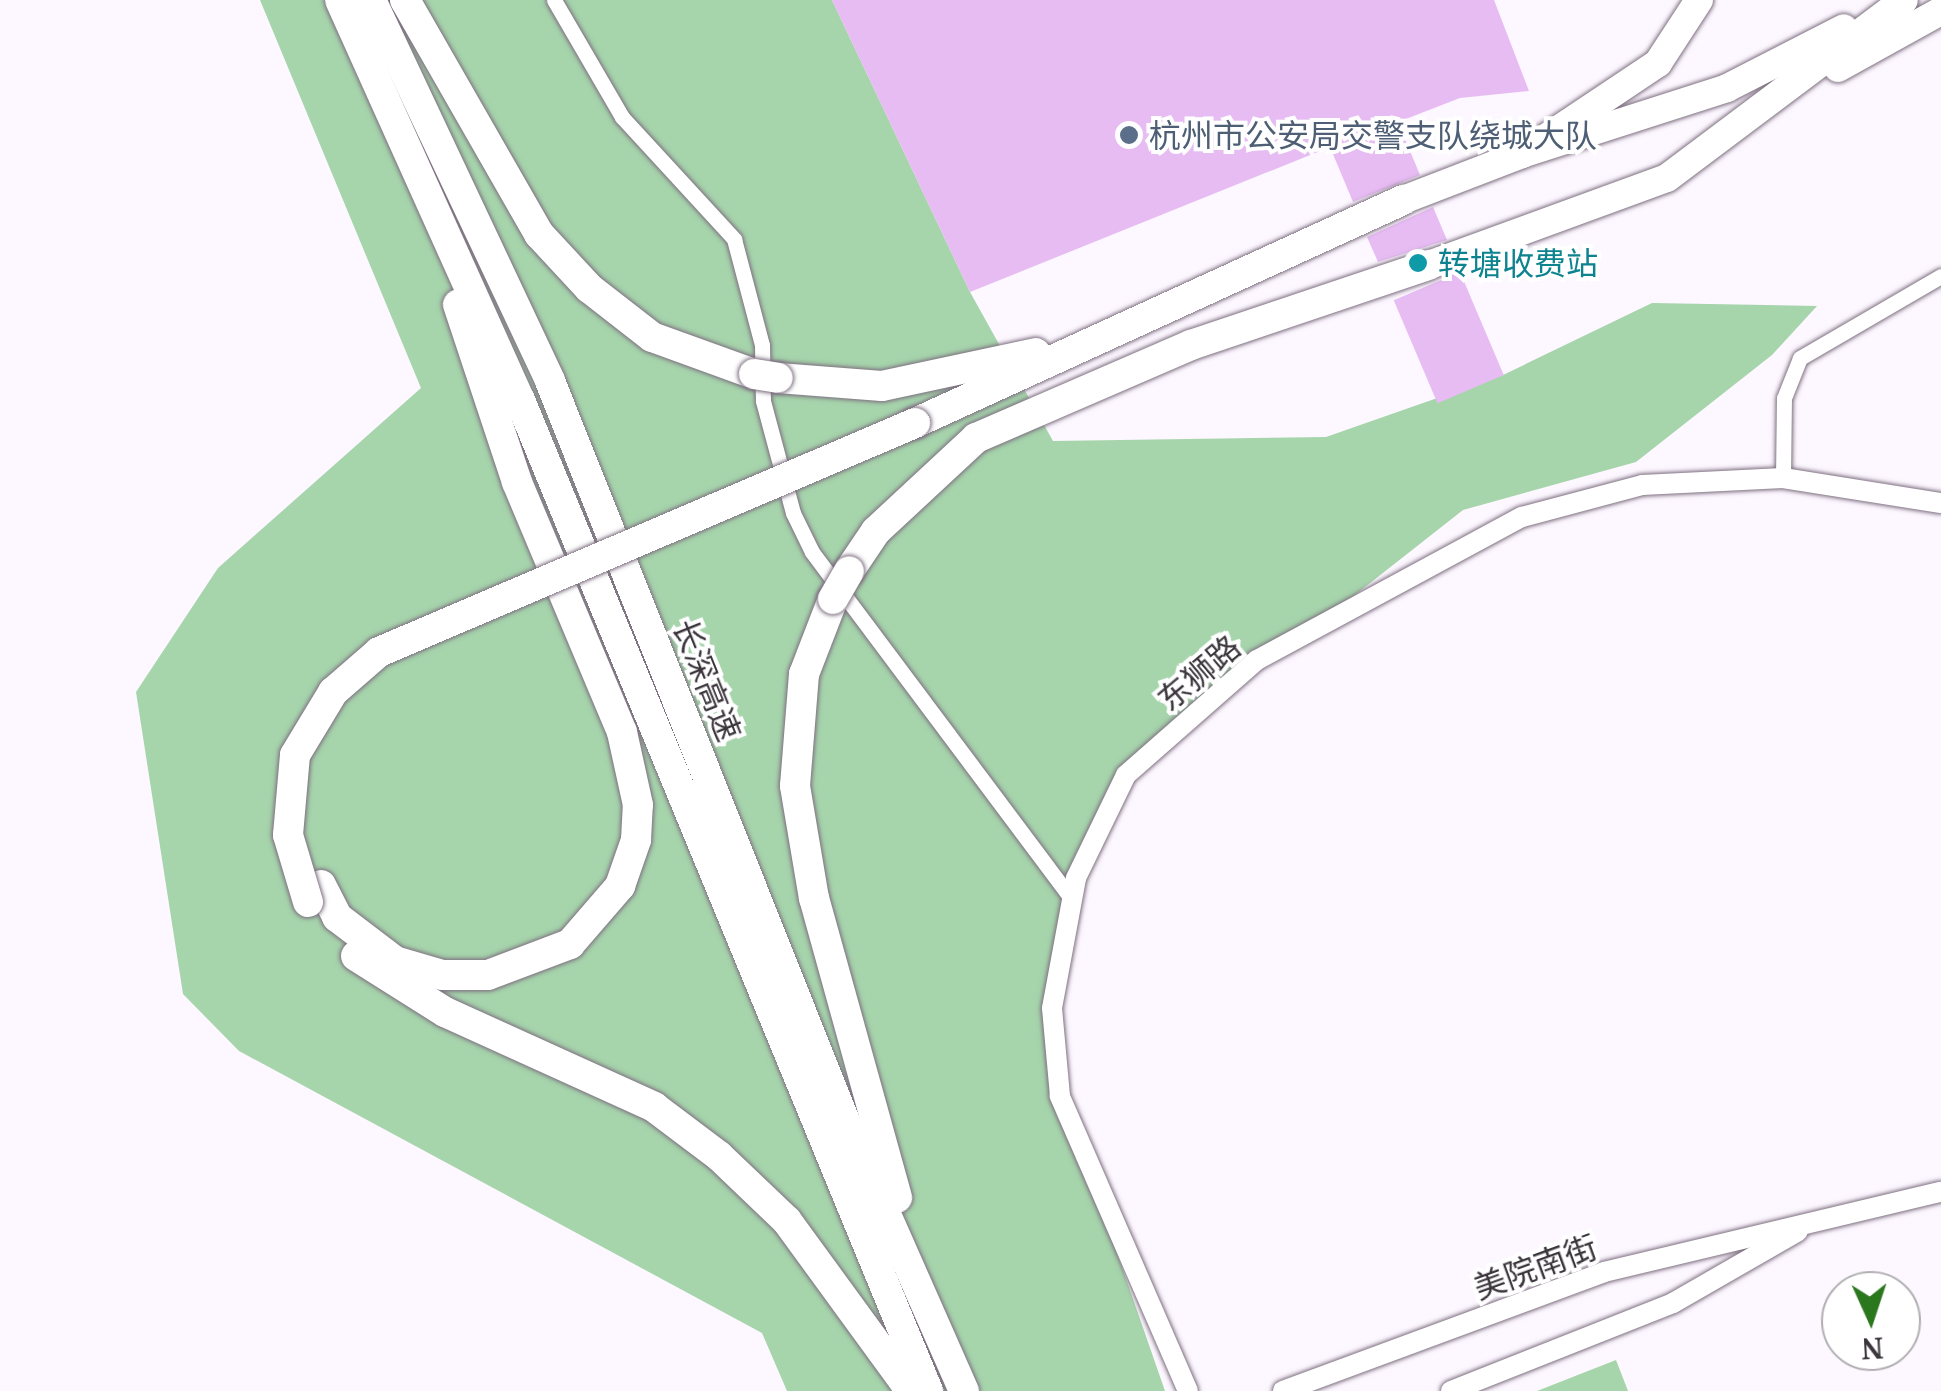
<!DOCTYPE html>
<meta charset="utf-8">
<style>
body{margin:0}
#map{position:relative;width:1941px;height:1391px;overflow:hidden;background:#fdf7ff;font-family:"Noto Serif","Noto Sans SC",serif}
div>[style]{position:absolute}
.green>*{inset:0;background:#a6d4ab}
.building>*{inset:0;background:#e7bcf3;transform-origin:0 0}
.roads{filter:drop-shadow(0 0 2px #7e7081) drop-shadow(0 0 2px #7e7081)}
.minor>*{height:15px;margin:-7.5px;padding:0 7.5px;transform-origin:7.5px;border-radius:7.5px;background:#fff}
.tertiary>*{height:20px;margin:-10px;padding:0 10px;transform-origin:10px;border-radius:10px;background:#fff}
.trunk>*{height:28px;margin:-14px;padding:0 14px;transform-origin:14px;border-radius:14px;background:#fff}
.motorway>*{height:30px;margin:-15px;padding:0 15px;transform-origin:15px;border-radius:15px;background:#fff}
.bridges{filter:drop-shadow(0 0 2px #7e7081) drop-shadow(0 0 2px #7e7081)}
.motorway-bridge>*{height:30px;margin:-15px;padding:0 15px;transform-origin:15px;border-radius:15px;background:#fff}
.dots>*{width:28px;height:28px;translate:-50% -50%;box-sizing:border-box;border:5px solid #fff;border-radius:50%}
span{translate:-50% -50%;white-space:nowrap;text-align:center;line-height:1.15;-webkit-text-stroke:8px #fff;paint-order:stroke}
.service-label{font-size:32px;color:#4e5e75}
.left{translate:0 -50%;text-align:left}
.culture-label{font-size:32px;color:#0d838f}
.street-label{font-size:32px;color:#3b353c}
.north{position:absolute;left:1821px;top:1271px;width:100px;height:100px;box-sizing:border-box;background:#fff;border:2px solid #b1aeb1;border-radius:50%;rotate:177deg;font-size:28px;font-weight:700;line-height:40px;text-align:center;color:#3b353c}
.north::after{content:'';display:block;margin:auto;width:35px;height:45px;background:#2b771e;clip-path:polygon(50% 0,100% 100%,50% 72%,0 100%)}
</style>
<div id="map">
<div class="green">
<i style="clip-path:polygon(260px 0,832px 0,970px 292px,1053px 441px,1326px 437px,1503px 375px,1652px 303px,1817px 306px,1772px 355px,1636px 462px,1463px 510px,1126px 775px,1072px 899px,1052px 1008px,1075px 1132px,1165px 1391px,787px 1391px,762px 1333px,239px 1051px,183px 994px,136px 692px,218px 568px,421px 388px)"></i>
<i style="clip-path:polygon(1616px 1360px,1628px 1391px,1537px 1391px)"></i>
</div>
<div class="building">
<i style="clip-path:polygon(832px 0,1494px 0,1529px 91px,1460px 98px,1398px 122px,1420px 175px,1353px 202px,1330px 147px,970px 292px)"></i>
<i style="clip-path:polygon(1433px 207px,1447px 240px,1378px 262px,1367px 237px)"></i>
<i style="left:1460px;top:272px;width:112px;height:72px;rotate:67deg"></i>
</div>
<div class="roads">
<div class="minor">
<i style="left:554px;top:0;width:135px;rotate:59.8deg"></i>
<i style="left:622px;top:117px;width:166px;rotate:47.4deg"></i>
<i style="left:734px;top:239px;width:110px;rotate:75.2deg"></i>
<i style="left:762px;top:345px;width:56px;rotate:89deg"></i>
<i style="left:763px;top:401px;width:116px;rotate:75deg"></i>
<i style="left:793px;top:513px;width:43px;rotate:64deg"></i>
<i style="left:812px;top:552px;width:434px;rotate:53.2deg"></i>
<i style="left:1783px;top:478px;width:80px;rotate:-89.3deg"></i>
<i style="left:1784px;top:398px;width:43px;rotate:-68.2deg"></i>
<i style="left:1800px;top:358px;width:163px;rotate:-30.2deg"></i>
</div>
<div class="tertiary">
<i style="left:1188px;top:1391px;width:322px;rotate:-113.5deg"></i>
<i style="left:1060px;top:1096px;width:88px;rotate:-95.2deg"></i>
<i style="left:1052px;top:1008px;width:132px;rotate:-79.5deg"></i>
<i style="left:1076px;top:878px;width:114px;rotate:-64.1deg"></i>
<i style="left:1126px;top:775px;width:174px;rotate:-41.3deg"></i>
<i style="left:1257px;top:660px;width:301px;rotate:-28.4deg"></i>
<i style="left:1522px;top:517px;width:124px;rotate:-14.9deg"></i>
<i style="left:1642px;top:485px;width:141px;rotate:-2.8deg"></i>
<i style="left:1783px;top:478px;width:160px;rotate:9deg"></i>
<i style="left:1283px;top:1391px;width:342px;rotate:-20.3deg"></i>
<i style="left:1604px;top:1272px;width:346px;rotate:-13.4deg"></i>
<i style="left:1451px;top:1391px;width:239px;rotate:-21.6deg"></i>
<i style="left:1673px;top:1303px;width:144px;rotate:-29.9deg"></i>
</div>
<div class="trunk">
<i style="left:1838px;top:68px;width:118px;rotate:-29deg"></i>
<i style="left:1522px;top:154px;width:215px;rotate:-17.8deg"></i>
<i style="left:1727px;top:88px;width:131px;rotate:-27.1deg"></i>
<i style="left:1403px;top:200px;width:128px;rotate:-21.1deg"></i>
<i style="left:1522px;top:154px;width:164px;rotate:-33.8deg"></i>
<i style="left:1658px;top:63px;width:75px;rotate:-56.9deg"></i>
<i style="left:1429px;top:265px;width:253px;rotate:-20.1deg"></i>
<i style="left:1667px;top:178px;width:296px;rotate:-36.9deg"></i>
</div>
<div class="motorway">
<i style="left:340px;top:0;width:439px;rotate:65.8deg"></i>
<i style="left:520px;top:400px;width:1072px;rotate:67.62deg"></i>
<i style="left:371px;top:0;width:421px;rotate:64.8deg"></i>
<i style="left:550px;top:381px;width:794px;rotate:68.28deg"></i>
<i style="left:844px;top:1119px;width:297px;rotate:66.2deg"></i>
<i style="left:405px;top:0;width:270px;rotate:60.2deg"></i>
<i style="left:539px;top:234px;width:74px;rotate:47.2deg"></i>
<i style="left:589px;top:288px;width:80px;rotate:37.9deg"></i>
<i style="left:652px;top:337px;width:109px;rotate:19.9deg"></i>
<i style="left:778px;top:378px;width:104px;rotate:4.4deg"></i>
<i style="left:882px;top:386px;width:157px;rotate:-12.1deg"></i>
<i style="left:915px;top:423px;width:537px;rotate:-24.56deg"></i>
<i style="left:849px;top:571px;width:48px;rotate:-56deg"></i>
<i style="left:876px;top:531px;width:137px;rotate:-42.9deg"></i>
<i style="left:976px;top:438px;width:234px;rotate:-23.4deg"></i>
<i style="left:1191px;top:345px;width:251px;rotate:-18.6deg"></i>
<i style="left:833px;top:599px;width:80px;rotate:111.1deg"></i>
<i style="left:804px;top:674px;width:112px;rotate:94.6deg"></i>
<i style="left:795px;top:786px;width:114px;rotate:80.4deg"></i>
<i style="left:814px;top:898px;width:311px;rotate:74.5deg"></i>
<i style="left:321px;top:885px;width:36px;rotate:63deg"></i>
<i style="left:337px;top:917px;width:73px;rotate:37.2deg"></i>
<i style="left:395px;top:961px;width:49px;rotate:16.6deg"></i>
<i style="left:442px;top:975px;width:46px"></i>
<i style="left:488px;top:975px;width:88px;rotate:-20.7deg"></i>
<i style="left:570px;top:944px;width:77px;rotate:-49.2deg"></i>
<i style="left:620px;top:886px;width:49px;rotate:-70.8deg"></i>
<i style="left:636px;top:840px;width:35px;rotate:-87deg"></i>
<i style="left:638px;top:805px;width:75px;rotate:-102.4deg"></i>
<i style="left:622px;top:732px;width:271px;rotate:-112.8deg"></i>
<i style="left:517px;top:482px;width:187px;rotate:-108.4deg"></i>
<i style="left:356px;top:956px;width:105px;rotate:32.2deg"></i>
<i style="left:445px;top:1012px;width:230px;rotate:24.4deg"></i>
<i style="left:654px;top:1107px;width:81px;rotate:37deg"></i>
<i style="left:719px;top:1156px;width:94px;rotate:43.7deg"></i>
<i style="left:787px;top:1221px;width:210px;rotate:53.9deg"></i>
</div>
</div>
<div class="bridges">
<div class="motorway-bridge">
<i style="left:754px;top:374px;width:24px;rotate:9deg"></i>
<i style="left:833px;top:599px;width:32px;rotate:-60deg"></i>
<i style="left:308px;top:902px;width:70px;rotate:-106.6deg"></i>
<i style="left:288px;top:835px;width:80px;rotate:-85deg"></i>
<i style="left:295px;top:755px;width:74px;rotate:-58.9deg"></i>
<i style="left:333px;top:692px;width:61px;rotate:-41deg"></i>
<i style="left:379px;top:652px;width:583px;rotate:-23.13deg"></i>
</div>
</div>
<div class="dots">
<i style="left:1129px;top:135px;background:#5c6f8a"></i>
<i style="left:1418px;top:263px;background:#0f9aa8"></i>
</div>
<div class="service-label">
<span class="left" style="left:1149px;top:135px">杭州市公安局交警支队绕城大队</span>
</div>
<div class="culture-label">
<span class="left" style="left:1438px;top:263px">转塘收费站</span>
</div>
<div class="street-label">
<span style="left:1199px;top:673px;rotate:-40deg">东狮路</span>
<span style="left:707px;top:680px;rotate:68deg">长深高速</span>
<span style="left:1535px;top:1267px;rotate:-20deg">美院南街</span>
</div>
<div class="north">N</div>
</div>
